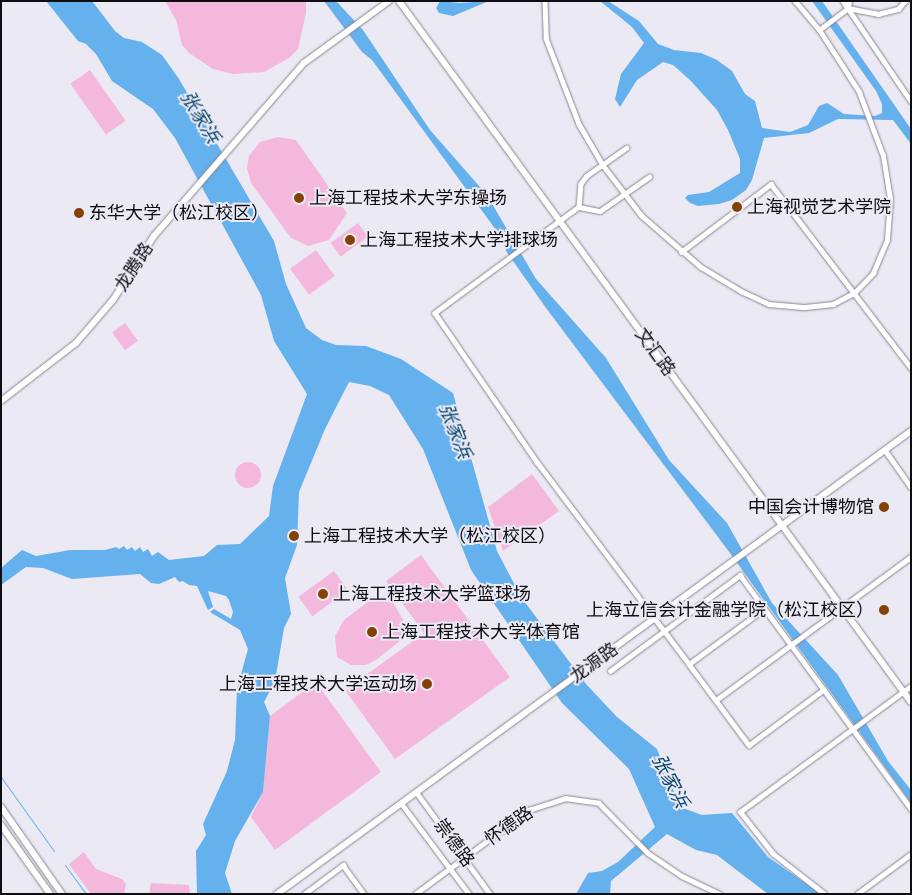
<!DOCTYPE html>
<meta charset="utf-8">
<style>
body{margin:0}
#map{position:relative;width:912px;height:895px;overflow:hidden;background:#ebe9f4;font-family:"DM Sans","Noto Sans SC",sans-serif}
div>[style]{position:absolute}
.green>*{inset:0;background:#f5b8dd;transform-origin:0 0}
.round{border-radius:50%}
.water>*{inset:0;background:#64b1ed}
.stream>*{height:1px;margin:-0.5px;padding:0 0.5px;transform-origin:0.5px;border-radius:0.5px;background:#64b1ed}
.roads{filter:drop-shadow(0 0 1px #888790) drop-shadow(0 0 1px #888790)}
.minor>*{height:4.5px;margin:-2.25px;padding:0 2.25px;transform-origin:2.25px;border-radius:2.25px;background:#fff}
.secondary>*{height:6px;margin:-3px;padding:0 3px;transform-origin:3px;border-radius:3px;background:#fff}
.dots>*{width:14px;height:14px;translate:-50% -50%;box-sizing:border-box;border:2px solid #ebe9f4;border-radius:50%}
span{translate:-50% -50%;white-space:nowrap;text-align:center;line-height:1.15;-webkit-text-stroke:4px #ebe9f4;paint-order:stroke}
.poi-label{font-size:18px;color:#0e0d11}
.left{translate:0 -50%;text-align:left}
.right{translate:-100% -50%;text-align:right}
.street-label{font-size:18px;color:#0e0d11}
.water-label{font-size:19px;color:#09476e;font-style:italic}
.frame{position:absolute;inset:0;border:2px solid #0e0d11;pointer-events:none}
</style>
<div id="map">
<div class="green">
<i style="clip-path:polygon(165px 1px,306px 1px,306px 13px,298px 49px,289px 58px,264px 72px,233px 74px,213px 69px,189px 53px,182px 45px,176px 20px)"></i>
<i style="left:90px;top:70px;width:62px;height:24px;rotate:55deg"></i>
<i style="clip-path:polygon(278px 137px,296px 140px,347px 213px,329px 240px,308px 246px,291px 238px,251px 183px,247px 168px,249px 156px,260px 142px)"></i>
<i style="left:358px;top:223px;width:17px;height:34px;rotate:54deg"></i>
<i style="left:316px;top:250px;width:32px;height:32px;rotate:54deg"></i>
<i style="left:125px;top:323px;width:22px;height:16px;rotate:54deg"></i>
<i class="round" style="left:235px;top:462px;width:26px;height:26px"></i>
<i style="clip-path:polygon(532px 474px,559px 511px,503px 551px,488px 507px)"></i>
<i style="clip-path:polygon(421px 555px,510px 677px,395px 759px,345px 690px,424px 633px,386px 581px)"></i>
<i style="left:334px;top:571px;width:24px;height:44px;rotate:54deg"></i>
<i style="clip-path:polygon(373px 598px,392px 601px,408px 628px,401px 640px,376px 660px,366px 665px,351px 665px,337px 657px,335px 636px,344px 620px)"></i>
<i style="clip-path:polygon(316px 682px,381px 772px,275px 850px,251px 817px,263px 792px,270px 716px)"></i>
<i style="clip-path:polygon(84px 852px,96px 869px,122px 879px,126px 884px,124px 894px,91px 894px,69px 864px)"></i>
<i style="clip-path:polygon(151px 883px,189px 885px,190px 894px,149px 894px)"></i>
</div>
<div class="water">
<i style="clip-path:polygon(46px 1px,92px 1px,115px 31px,124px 38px,142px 42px,162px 55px,179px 79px,274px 241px,286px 284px,306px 328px,322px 340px,336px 345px,366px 346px,401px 359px,453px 393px,497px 551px,521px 597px,586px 684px,617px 717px,657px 749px,680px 807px,702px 815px,732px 813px,768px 857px,821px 894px,768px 894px,717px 855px,696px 850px,667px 834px,611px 881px,610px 894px,576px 894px,588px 873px,602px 871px,618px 862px,655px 827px,629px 769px,562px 703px,471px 570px,423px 449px,389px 395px,370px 386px,349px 382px,325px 429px,299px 492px,297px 545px,285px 578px,291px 614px,284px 628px,275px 681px,264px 702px,270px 716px,263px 792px,235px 841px,225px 873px,232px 894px,197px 894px,196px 851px,206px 835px,203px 824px,227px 771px,235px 740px,237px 689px,248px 649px,240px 630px,210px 612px,214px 609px,231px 619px,233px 612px,229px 600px,226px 596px,208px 591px,213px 607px,208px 610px,197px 586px,189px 585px,183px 581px,179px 582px,175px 577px,159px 584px,151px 583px,140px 574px,72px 579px,43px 568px,26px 567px,1px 585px,1px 568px,22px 550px,36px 556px,70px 550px,105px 550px,116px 547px,119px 549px,124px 546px,127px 550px,132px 547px,135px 551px,140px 547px,143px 552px,148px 549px,152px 556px,158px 552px,169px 560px,204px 556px,217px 545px,240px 544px,269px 516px,273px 486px,307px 394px,274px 341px,261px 295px,175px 138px,153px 109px,112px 81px,96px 54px,86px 44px,78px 41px)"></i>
<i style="clip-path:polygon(324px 1px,336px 1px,363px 30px,430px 130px,487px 195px,536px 279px,606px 358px,669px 460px,727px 523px,772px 603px,838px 675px,888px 761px,911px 790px,911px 803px,727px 549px,546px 308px,506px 251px,504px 241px,372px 60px,362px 52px)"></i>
<i style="clip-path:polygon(440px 1px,459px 3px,489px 1px,453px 16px,439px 13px,436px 8px)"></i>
<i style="clip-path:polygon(600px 1px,608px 1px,639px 21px,658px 44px,674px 50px,701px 53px,717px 60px,732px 71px,745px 94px,755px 101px,762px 128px,790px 132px,808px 125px,819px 106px,827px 103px,844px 114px,875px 116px,882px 113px,882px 104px,876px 91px,812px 1px,822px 1px,911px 129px,911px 144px,893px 120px,838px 119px,809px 133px,764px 138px,752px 180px,746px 190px,732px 200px,719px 204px,698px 206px,690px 203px,685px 198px,688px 195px,709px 192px,740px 173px,740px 159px,728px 130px,717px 110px,690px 80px,673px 65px,663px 62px,637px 80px,620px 107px,615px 99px,621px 74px,644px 43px,632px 27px)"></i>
</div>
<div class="stream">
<i style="left:1px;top:777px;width:91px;rotate:54.4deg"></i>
<i style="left:65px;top:865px;width:36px;rotate:54deg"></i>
</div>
<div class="roads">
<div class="minor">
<i style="left:545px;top:1px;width:37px;rotate:88deg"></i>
<i style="left:546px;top:38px;width:92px;rotate:69deg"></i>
<i style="left:579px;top:124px;width:48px;rotate:59.7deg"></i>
<i style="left:603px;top:165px;width:64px;rotate:52.6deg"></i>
<i style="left:642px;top:216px;width:78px;rotate:40.8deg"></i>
<i style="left:701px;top:267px;width:47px;rotate:31deg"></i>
<i style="left:741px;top:291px;width:31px;rotate:25deg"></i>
<i style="left:769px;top:304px;width:36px;rotate:5deg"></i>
<i style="left:805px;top:307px;width:28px;rotate:-6deg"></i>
<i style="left:833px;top:304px;width:24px;rotate:-28deg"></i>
<i style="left:854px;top:293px;width:28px;rotate:-46deg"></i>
<i style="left:873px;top:273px;width:36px;rotate:-67deg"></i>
<i style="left:887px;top:240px;width:41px;rotate:-85.8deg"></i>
<i style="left:890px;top:199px;width:44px;rotate:-99.2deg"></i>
<i style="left:883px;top:156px;width:68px;rotate:-110.6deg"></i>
<i style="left:859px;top:92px;width:74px;rotate:-122.8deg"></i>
<i style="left:819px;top:30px;width:38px;rotate:-130deg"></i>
<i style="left:843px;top:1px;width:121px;rotate:55.8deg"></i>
<i style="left:848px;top:8px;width:31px;rotate:11deg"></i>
<i style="left:878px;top:14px;width:21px;rotate:-14deg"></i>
<i style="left:898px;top:9px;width:11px;rotate:-49deg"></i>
<i style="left:819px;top:30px;width:36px;rotate:-37deg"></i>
<i style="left:848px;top:8px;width:7px;rotate:-82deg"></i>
<i style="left:627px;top:148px;width:49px;rotate:145deg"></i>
<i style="left:587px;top:176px;width:10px;rotate:127deg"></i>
<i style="left:581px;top:184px;width:23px;rotate:95deg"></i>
<i style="left:579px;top:207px;width:179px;rotate:143.6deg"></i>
<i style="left:435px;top:313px;width:181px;rotate:55.6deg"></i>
<i style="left:537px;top:462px;width:253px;rotate:53deg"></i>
<i style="left:689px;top:664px;width:93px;rotate:-36.3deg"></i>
<i style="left:579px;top:207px;width:21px;rotate:11deg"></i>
<i style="left:600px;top:211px;width:60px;rotate:-34.8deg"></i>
<i style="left:681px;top:252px;width:113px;rotate:-37.1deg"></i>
<i style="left:771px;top:184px;width:231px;rotate:52.7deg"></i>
<i style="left:885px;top:450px;width:45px;rotate:54.9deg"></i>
<i style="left:689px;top:664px;width:101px;rotate:53.5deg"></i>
<i style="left:749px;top:745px;width:92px;rotate:-36.6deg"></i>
<i style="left:610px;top:671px;width:162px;rotate:-36.4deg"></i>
<i style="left:740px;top:575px;width:290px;rotate:53.8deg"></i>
<i style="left:716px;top:700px;width:242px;rotate:-36.3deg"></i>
<i style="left:417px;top:793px;width:125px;rotate:54.1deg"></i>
<i style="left:402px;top:804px;width:112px;rotate:53.3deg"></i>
<i style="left:304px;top:894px;width:49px;rotate:-36.6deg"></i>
<i style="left:343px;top:865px;width:36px;rotate:54deg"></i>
<i style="left:415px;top:894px;width:142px;rotate:-36.4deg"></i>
<i style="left:529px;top:810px;width:38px;rotate:-18deg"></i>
<i style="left:565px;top:798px;width:34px;rotate:8deg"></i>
<i style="left:599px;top:803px;width:70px;rotate:45.6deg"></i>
<i style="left:648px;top:853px;width:41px;rotate:34.1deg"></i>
<i style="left:682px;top:876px;width:42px;rotate:25.3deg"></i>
<i style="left:824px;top:894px;width:65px;rotate:-141.9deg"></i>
<i style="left:773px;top:854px;width:53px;rotate:-128.2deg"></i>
<i style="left:740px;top:812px;width:212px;rotate:-36.4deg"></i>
<i style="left:857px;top:894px;width:67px;rotate:-36.5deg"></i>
</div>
<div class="secondary">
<i style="left:399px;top:1px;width:868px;rotate:53.86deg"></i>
<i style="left:1px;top:401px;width:95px;rotate:-37.7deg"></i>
<i style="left:76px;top:343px;width:57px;rotate:-49.3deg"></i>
<i style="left:113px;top:300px;width:76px;rotate:-57.4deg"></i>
<i style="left:154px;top:236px;width:229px;rotate:-49.1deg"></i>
<i style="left:304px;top:63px;width:105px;rotate:-36.1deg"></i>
<i style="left:1px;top:807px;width:106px;rotate:55deg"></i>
<i style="left:1px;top:825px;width:85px;rotate:54.6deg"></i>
<i style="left:277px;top:894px;width:785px;rotate:-36.14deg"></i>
</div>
</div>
<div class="dots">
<i style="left:299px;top:198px;background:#824206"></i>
<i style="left:737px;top:207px;background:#824206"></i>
<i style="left:79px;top:213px;background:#824206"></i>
<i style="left:350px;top:240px;background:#824206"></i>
<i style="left:884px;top:507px;background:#824206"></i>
<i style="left:294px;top:536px;background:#824206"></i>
<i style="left:323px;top:594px;background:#824206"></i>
<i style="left:884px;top:610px;background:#824206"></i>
<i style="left:372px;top:632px;background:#824206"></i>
<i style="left:427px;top:684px;background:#824206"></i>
</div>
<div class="poi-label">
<span class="left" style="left:309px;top:198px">上海工程技术大学东操场</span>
<span class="left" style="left:747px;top:207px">上海视觉艺术学院</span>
<span class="left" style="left:89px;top:213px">东华大学（松江校区）</span>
<span class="left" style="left:360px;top:240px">上海工程技术大学排球场</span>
<span class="right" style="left:874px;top:507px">中国会计博物馆</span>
<span class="left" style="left:304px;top:536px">上海工程技术大学（松江校区）</span>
<span class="left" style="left:333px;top:594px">上海工程技术大学篮球场</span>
<span class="right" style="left:874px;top:610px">上海立信会计金融学院（松江校区）</span>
<span class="left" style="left:382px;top:632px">上海工程技术大学体育馆</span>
<span class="right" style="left:417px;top:684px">上海工程技术大学运动场</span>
</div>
<div class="street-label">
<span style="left:134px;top:267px;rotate:-57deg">龙腾路</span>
<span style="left:655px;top:352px;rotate:54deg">文汇路</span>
<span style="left:594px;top:663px;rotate:-36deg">龙源路</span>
<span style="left:509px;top:826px;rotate:-35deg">怀德路</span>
<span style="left:454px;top:843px;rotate:54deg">崇德路</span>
</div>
<div class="water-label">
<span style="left:200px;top:117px;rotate:59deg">张家浜</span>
<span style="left:455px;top:431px;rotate:69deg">张家浜</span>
<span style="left:670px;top:781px;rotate:63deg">张家浜</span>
</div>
<div class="frame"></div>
</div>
